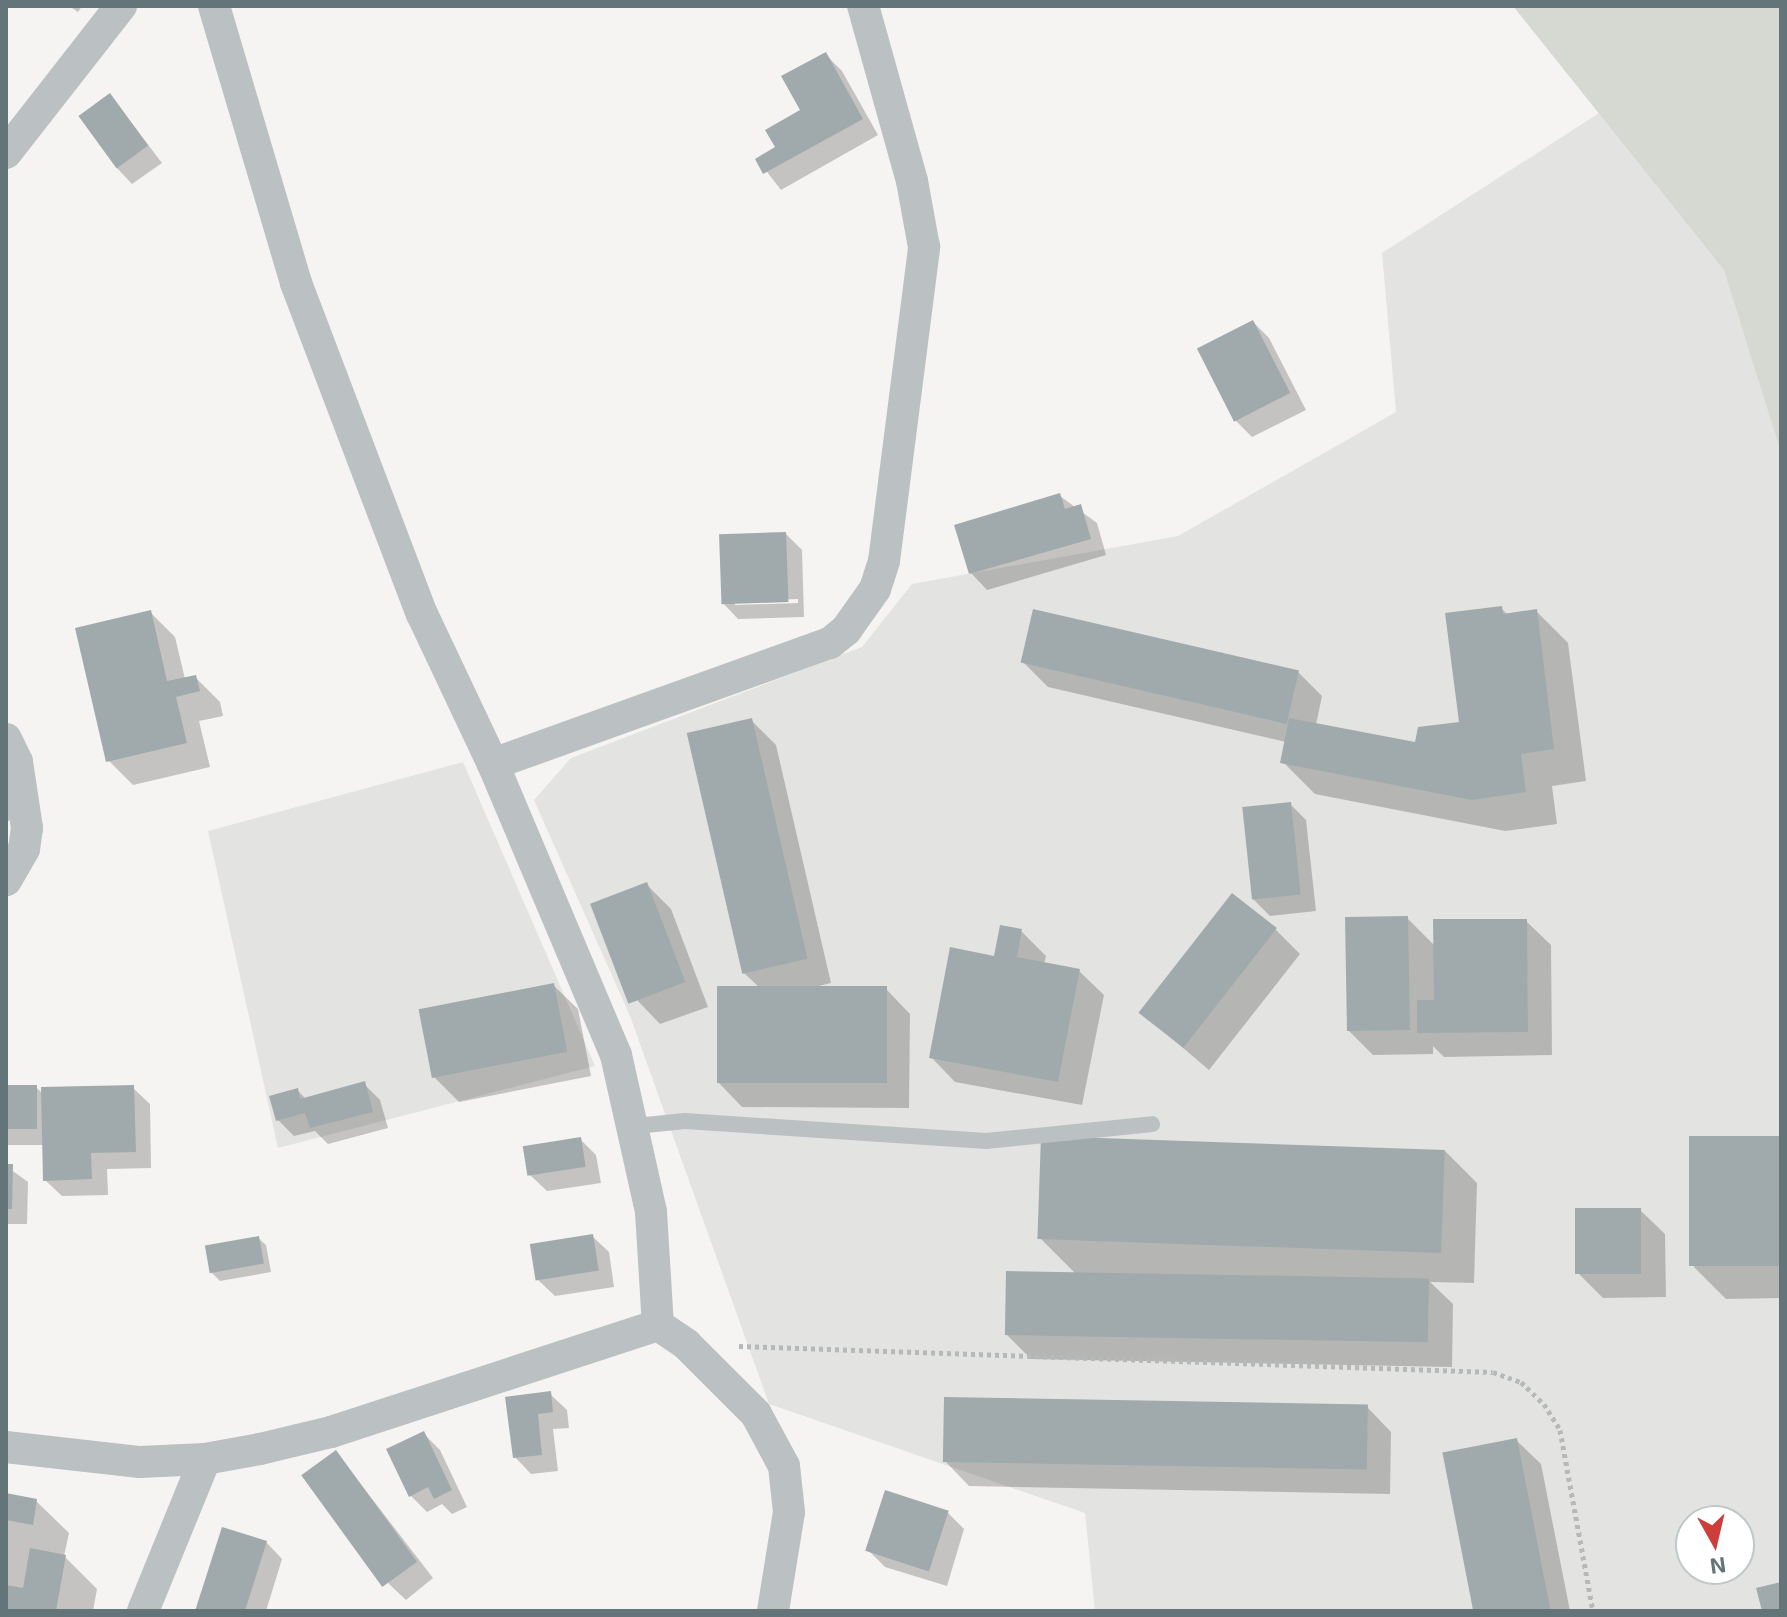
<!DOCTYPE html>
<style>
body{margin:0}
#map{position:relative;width:1787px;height:1617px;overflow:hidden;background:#f5f4f2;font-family:"Exo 2",sans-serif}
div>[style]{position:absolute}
.built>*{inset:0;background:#e3e4e2}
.green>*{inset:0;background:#d6d9d2}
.shadow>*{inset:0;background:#0003}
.building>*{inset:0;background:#a0aaac;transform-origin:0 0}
.path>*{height:5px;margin-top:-2.5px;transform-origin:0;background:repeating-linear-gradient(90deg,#b5b9ba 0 4px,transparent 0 8px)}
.lane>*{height:16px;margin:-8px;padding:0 8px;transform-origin:8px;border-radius:8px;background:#bbc0c2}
.street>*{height:32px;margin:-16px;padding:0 16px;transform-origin:16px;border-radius:16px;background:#bbc0c2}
span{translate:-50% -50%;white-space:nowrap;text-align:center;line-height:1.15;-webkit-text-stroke:8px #fff;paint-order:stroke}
.frame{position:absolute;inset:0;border:8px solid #64757a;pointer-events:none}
.north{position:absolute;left:1675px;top:1505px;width:80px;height:80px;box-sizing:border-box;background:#fff;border:2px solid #c1c8ca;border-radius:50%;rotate:172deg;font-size:22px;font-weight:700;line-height:32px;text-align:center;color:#64757a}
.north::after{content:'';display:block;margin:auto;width:28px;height:36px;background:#cd3d3a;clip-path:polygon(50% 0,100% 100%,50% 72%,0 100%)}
</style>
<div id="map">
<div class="built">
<i style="clip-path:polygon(evenodd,1599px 113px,1725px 270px,1781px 453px,1781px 1611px,1095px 1611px,1085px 1513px,769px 1404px,630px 1016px,534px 800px,571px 758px,862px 647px,912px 584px,1178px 536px,1396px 412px,1382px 253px,1599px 113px,1691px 1521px,1739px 1521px,1739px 1569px,1691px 1569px,1691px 1521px)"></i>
<i style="clip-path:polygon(463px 762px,595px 1066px,278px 1148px,208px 831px)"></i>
</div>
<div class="green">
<i style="clip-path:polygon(1513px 6px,1781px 6px,1781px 453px,1724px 270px)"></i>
</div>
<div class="shadow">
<i style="clip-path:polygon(69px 6px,82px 6px,78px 12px)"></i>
<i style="clip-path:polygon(825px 54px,842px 71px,878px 135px,781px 190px,757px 159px,778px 148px,803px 110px)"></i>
<i style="clip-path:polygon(110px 95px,162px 163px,132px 184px,116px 167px)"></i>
<i style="clip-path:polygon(1253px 322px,1269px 338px,1306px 410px,1252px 437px,1236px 421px,1199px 350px)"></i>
<i style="clip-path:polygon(1060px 496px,1097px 523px,1106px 555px,987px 590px,971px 573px)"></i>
<i style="clip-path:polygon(evenodd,786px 534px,802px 550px,804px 617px,738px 619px,722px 602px,786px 534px,798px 599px,798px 603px,735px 605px,735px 601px,798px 599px)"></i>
<i style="clip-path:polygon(1501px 608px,1508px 615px,1536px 611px,1568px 643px,1586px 781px,1552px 786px,1557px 824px,1505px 831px,1315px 794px,1283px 762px,1286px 742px,1048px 687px,1023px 662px,1298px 672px,1322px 696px,1316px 725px,1416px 744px,1461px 724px)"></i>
<i style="clip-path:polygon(150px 612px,175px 637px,185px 679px,195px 677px,220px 702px,223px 716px,199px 721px,210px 767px,133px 785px,108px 760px)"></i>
<i style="clip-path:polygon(751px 720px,776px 745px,831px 983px,815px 987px,886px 989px,910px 1014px,909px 1108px,742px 1107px,718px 1082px,760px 988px,744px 973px)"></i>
<i style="clip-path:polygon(6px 796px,15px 818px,6px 822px)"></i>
<i style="clip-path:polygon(1290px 804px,1306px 820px,1316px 911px,1270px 916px,1253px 899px)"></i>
<i style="clip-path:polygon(646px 884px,671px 909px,708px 1007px,660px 1024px,636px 999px)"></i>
<i style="clip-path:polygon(1407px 918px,1435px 946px,1526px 921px,1551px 945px,1552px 1055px,1444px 1057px,1433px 1046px,1433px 1054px,1373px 1055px,1348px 1030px)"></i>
<i style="clip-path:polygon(1275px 929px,1300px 954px,1209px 1070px,1142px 1013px)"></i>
<i style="clip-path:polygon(1021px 931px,1046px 956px,1044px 964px,1079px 971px,1104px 995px,1082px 1105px,955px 1082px,931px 1057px,995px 958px)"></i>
<i style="clip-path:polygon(553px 985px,578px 1009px,591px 1076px,459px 1102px,434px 1077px)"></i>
<i style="clip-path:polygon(364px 1084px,380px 1100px,388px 1128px,328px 1144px,315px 1131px,294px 1136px,278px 1120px,297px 1090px,306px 1099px)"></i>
<i style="clip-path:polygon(6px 1087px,36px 1087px,43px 1094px,133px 1088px,150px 1104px,151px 1168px,107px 1169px,108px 1195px,62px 1196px,45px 1180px,44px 1145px,6px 1145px)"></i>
<i style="clip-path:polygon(1781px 1138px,1781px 1298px,1726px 1299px,1694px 1267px)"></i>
<i style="clip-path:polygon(580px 1139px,596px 1155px,601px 1183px,547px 1191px,530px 1175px)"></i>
<i style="clip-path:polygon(1445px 1151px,1477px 1183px,1474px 1283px,1430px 1282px,1453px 1304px,1452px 1367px,1031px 1359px,1006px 1334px,1076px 1274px,1040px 1238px)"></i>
<i style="clip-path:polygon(6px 1166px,28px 1182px,27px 1224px,6px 1224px)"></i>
<i style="clip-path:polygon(1640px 1210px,1665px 1234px,1666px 1297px,1603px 1298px,1578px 1273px)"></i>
<i style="clip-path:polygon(592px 1236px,609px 1252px,614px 1287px,555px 1296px,538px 1280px)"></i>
<i style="clip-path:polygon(258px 1238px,266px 1245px,271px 1272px,220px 1281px,212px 1273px)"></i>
<i style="clip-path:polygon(550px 1394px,567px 1410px,569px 1428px,553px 1429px,558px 1471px,531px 1474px,515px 1457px,508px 1398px)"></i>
<i style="clip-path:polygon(1367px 1407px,1391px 1432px,1390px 1494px,969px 1486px,945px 1461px)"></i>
<i style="clip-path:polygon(423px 1433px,440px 1450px,467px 1507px,452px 1514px,442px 1504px,427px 1512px,410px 1495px)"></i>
<i style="clip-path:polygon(1516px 1440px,1541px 1464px,1570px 1611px,1475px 1611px)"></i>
<i style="clip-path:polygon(336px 1452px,433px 1578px,406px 1600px,389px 1584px)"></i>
<i style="clip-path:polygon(6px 1496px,36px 1501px,69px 1533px,64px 1556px,97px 1589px,93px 1611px,6px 1611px)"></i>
<i style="clip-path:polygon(948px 1513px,964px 1529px,947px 1586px,885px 1567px,868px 1550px)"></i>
<i style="clip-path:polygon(266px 1542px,282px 1559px,266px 1611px,197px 1611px)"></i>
</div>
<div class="building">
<i style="clip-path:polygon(826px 52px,863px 119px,763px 174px,755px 159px,775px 147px,765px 130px,800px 110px,781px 76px)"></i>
<i style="left:110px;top:93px;width:65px;height:39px;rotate:54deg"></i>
<i style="left:1253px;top:320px;width:82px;height:63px;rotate:63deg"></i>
<i style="clip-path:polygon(1060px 493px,1065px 509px,1081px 504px,1091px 539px,969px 574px,954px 525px)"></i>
<i style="left:786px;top:532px;width:70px;height:67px;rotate:88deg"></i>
<i style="clip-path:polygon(1502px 606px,1503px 614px,1537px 609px,1554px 749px,1521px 754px,1526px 792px,1472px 800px,1280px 763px,1289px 718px,1415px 742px,1418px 727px,1459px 722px,1445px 613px)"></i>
<i style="left:1033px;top:609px;width:273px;height:55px;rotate:13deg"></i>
<i style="clip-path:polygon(151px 610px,167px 681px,196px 675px,200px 691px,176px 697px,187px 743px,106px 762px,75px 628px)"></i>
<i style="left:752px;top:718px;width:247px;height:67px;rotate:77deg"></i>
<i style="left:1291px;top:802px;width:93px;height:49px;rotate:84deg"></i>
<i style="left:647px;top:882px;width:107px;height:61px;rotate:69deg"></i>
<i style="left:1232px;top:893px;width:57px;height:152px;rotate:38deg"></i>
<i style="left:1408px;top:916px;width:114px;height:63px;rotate:89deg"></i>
<i style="clip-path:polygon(1433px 919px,1527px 919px,1528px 1032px,1417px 1033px,1417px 1000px,1434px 1000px)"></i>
<i style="clip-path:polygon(1000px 925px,1022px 929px,1017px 957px,1080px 969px,1058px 1082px,929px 1058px,950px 947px,994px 956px)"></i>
<i style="left:554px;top:983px;width:70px;height:138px;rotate:79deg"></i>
<i style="left:717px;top:986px;width:170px;height:97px"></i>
<i style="clip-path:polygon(365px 1081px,373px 1112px,310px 1128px,305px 1113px,276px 1121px,269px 1096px,298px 1088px,300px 1099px)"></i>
<i style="left:6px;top:1085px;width:31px;height:44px"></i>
<i style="clip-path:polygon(134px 1085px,136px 1152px,91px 1153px,92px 1179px,43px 1181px,41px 1087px)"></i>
<i style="left:1041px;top:1136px;width:404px;height:103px;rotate:2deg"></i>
<i style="left:1781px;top:1136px;width:130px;height:92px;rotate:90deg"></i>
<i style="left:581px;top:1137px;width:30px;height:59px;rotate:81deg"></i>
<i style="clip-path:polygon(6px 1164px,13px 1164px,12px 1209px,6px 1209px)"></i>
<i style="left:1575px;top:1208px;width:66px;height:66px"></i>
<i style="left:593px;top:1234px;width:37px;height:64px;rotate:81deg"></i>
<i style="left:259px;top:1236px;width:28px;height:55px;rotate:80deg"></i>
<i style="left:1006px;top:1271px;width:423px;height:64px;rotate:1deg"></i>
<i style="clip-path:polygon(551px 1391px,553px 1412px,538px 1414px,542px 1455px,513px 1458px,505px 1397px)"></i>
<i style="left:944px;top:1397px;width:424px;height:65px;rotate:1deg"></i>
<i style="clip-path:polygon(424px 1431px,452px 1490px,434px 1499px,428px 1487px,409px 1497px,386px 1449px)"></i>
<i style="left:1517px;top:1438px;width:176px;height:76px;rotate:79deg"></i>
<i style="left:336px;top:1450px;width:138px;height:43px;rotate:54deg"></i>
<i style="left:885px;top:1490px;width:67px;height:64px;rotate:18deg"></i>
<i style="clip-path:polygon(6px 1493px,37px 1499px,33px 1525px,6px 1520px)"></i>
<i style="clip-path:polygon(222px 1527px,267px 1541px,245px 1611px,195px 1611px)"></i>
<i style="clip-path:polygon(30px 1548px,66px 1555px,56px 1611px,6px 1611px,6px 1585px,23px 1588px)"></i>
<i style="clip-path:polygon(1781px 1582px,1781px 1611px,1762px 1611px,1756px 1588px)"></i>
</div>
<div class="path">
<i style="left:739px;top:1346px;width:754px;rotate:1.97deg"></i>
<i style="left:1493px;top:1372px;width:30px;rotate:20deg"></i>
<i style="left:1521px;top:1382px;width:32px;rotate:44deg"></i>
<i style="left:1544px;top:1404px;width:31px;rotate:58deg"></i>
<i style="left:1560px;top:1430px;width:184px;rotate:79.7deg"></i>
</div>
<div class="lane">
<i style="left:636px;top:1126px;width:49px;rotate:-5.8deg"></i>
<i style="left:685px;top:1121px;width:302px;rotate:3.8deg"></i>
<i style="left:986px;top:1141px;width:167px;rotate:-5.8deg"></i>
</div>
<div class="street">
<i style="left:214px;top:6px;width:289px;rotate:73.5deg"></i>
<i style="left:296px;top:283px;width:354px;rotate:69.2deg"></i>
<i style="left:422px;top:614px;width:166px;rotate:64.7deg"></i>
<i style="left:493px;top:764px;width:316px;rotate:67.1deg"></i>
<i style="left:616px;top:1055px;width:161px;rotate:77.4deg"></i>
<i style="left:651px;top:1212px;width:113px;rotate:86.5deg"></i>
<i style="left:6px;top:153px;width:187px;rotate:-52deg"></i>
<i style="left:6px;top:739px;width:25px;rotate:64deg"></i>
<i style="left:17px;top:762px;width:67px;rotate:81.4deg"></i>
<i style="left:27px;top:828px;width:21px;rotate:98deg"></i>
<i style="left:24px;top:849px;width:36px;rotate:120deg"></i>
<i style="left:493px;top:764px;width:358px;rotate:-19.8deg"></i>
<i style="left:830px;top:643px;width:21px;rotate:-39deg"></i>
<i style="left:846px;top:630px;width:50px;rotate:-54.7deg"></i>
<i style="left:875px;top:589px;width:29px;rotate:-72deg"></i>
<i style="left:884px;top:561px;width:317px;rotate:-82.7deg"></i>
<i style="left:924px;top:247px;width:67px;rotate:-100.3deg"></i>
<i style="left:912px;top:181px;width:182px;rotate:-105.6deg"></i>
<i style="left:658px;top:1325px;width:34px;rotate:34deg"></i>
<i style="left:686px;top:1344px;width:99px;rotate:45deg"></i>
<i style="left:756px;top:1414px;width:59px;rotate:61.7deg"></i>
<i style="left:784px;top:1466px;width:46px;rotate:83.8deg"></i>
<i style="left:789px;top:1512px;width:100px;rotate:99.2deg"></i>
<i style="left:6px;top:1447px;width:135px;rotate:6.4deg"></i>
<i style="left:140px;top:1462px;width:65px;rotate:-2.6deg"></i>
<i style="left:205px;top:1459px;width:56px;rotate:-10.3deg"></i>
<i style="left:260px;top:1449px;width:73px;rotate:-13.5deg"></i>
<i style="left:331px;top:1432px;width:344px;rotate:-18.1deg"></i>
<i style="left:143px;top:1611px;width:164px;rotate:-67.8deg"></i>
</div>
<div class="frame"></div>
<div class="north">N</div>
</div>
